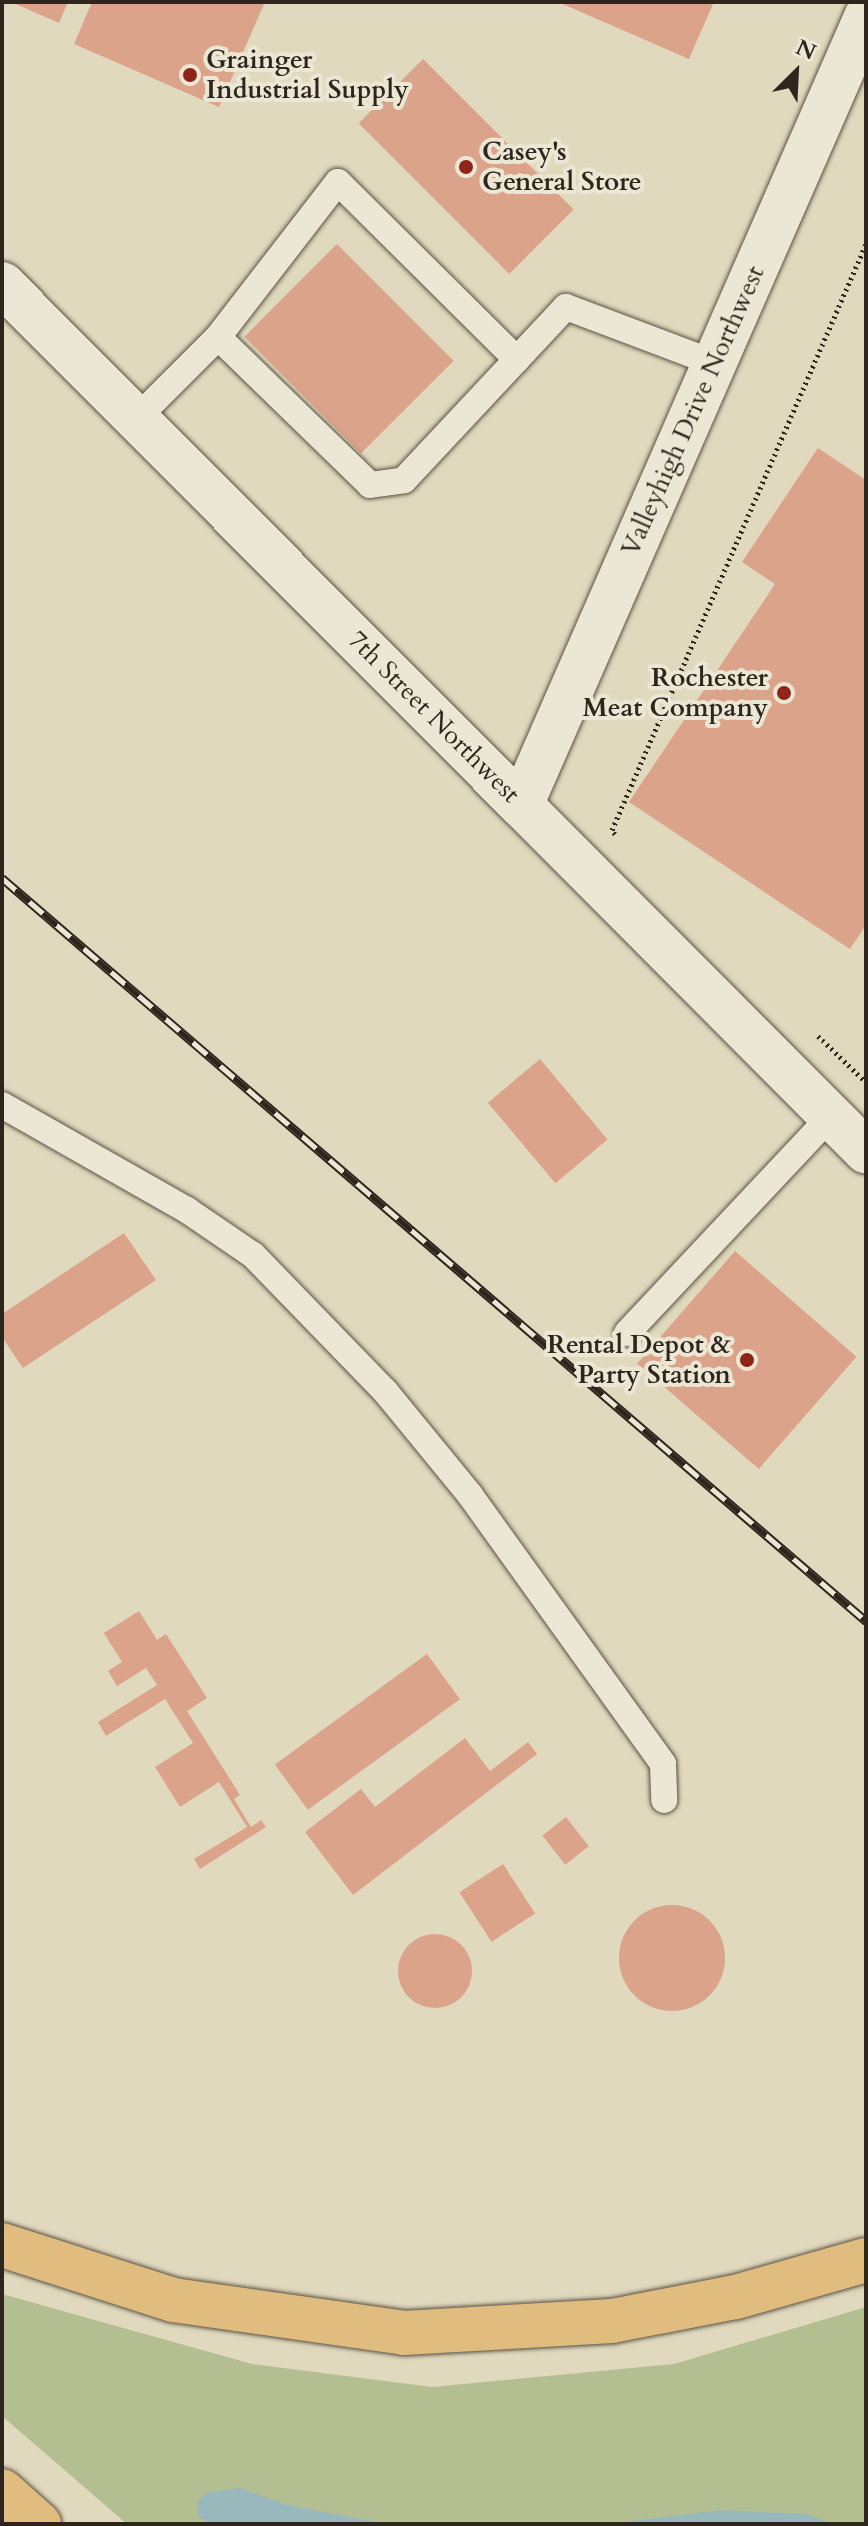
<!DOCTYPE html>
<style>
body{margin:0}
#map{position:relative;width:868px;height:2526px;overflow:hidden;background:#e1d9be;font-family:Cardo,serif}
div>[style]{position:absolute}
.green>*{inset:0;background:#b4bf91}
.water>*{inset:0;background:#98b8bb}
.building>*{inset:0;background:#dba38a;transform-origin:0 0}
.round{border-radius:50%}
.path>*{height:5px;margin-top:-2.5px;transform-origin:0;background:repeating-linear-gradient(90deg,#2e251c 0 2px,transparent 0 6px)}
.roads{filter:drop-shadow(0 0 2px #5b5244) drop-shadow(0 0 2px #5b5244)}
.service>*{height:26px;margin:-13px;padding:0 13px;transform-origin:13px;border-radius:13px;background:#ece6d5}
.tertiary>*{height:44px;margin:-22px;padding:0 22px;transform-origin:22px;border-radius:22px;background:#ece6d5}
.secondary>*{height:44px;margin:-22px;padding:0 22px;transform-origin:22px;border-radius:22px;background:#ece6d5}
.trunk>*{height:44px;margin:-22px;padding:0 22px;transform-origin:22px;border-radius:22px;background:#e0bc7f}
.motorway>*{height:44px;margin:-22px;padding:0 22px;transform-origin:22px;border-radius:22px;background:#e0bc7f}
.rail>*{height:9px;margin-top:-4.5px;transform-origin:0;background:repeating-linear-gradient(90deg,#ece6d5 0 18px,#2e251c 0 36px);box-sizing:border-box;border-block:2px solid #2e251c}
.dots>*{width:22px;height:22px;translate:-50% -50%;box-sizing:border-box;border:4px solid #ece6d5;border-radius:50%}
span{translate:-50% -50%;white-space:nowrap;text-align:center;line-height:1.15;-webkit-text-stroke:8px #ece6d5;paint-order:stroke}
.poi-label{font-size:26px;color:#2e251c;font-weight:700}
.left{translate:0 -50%;text-align:left}
.right{translate:-100% -50%;text-align:right}
.street-label{font-size:26px;color:#2e251c}
.frame{position:absolute;inset:0;border:4px solid #2e251c;pointer-events:none}
.north{position:absolute;left:756px;top:32px;width:80px;height:80px;-webkit-text-stroke:6px #ece6d5;paint-order:stroke;rotate:24deg;font-size:22px;font-weight:700;line-height:32px;text-align:center;color:#2e251c}
.north::after{content:'';display:block;margin:auto;width:28px;height:36px;background:#2e251c;clip-path:polygon(50% 0,100% 100%,50% 72%,0 100%)}
</style>
<div id="map">
<div class="green">
<i style="clip-path:polygon(2px 2294px,252px 2364px,432px 2387px,674px 2364px,866px 2307px,866px 2524px,127px 2524px,2px 2416px)"></i>
</div>
<div class="water">
<i style="clip-path:polygon(240px 2488px,284px 2504px,386px 2524px,209px 2524px,198px 2516px,198px 2501px,209px 2492px)"></i>
<i style="clip-path:polygon(721px 2510px,807px 2514px,832px 2524px,607px 2524px)"></i>
</div>
<div class="building">
<i style="clip-path:polygon(11px 2px,68px 2px,59px 23px)"></i>
<i style="clip-path:polygon(92px 2px,265px 2px,219px 107px,74px 44px)"></i>
<i style="clip-path:polygon(558px 2px,714px 2px,689px 59px)"></i>
<i style="left:423px;top:59px;width:213px;height:91px;rotate:45deg"></i>
<i style="left:337px;top:244px;width:165px;height:131px;rotate:45deg"></i>
<i style="clip-path:polygon(818px 448px,866px 480px,866px 925px,850px 949px,629px 802px,775px 584px,742px 562px)"></i>
<i style="left:540px;top:1059px;width:105px;height:68px;rotate:50deg"></i>
<i style="clip-path:polygon(124px 1233px,156px 1280px,23px 1368px,2px 1337px,2px 1314px)"></i>
<i style="left:735px;top:1251px;width:161px;height:149px;rotate:41deg"></i>
<i style="clip-path:polygon(139px 1611px,157px 1640px,166px 1634px,207px 1698px,187px 1711px,240px 1795px,234px 1799px,251px 1827px,261px 1820px,266px 1827px,200px 1869px,194px 1859px,247px 1827px,219px 1782px,180px 1807px,155px 1767px,193px 1743px,165px 1699px,106px 1736px,98px 1722px,157px 1685px,146px 1668px,117px 1686px,108px 1671px,122px 1662px,104px 1633px)"></i>
<i style="left:427px;top:1654px;width:56px;height:188px;rotate:54deg"></i>
<i style="clip-path:polygon(465px 1738px,490px 1771px,528px 1742px,537px 1754px,353px 1895px,305px 1832px,361px 1789px,375px 1807px)"></i>
<i style="left:566px;top:1817px;width:37px;height:30px;rotate:52deg"></i>
<i style="left:503px;top:1864px;width:59px;height:52px;rotate:57deg"></i>
<i class="round" style="left:619px;top:1905px;width:106px;height:106px"></i>
<i class="round" style="left:398px;top:1934px;width:74px;height:74px"></i>
</div>
<div class="path">
<i style="left:615px;top:834px;width:5px;rotate:-127deg"></i>
<i style="left:612px;top:830px;width:639px;rotate:-66.57deg"></i>
<i style="left:818px;top:1036px;width:66px;rotate:43.8deg"></i>
</div>
<div class="roads">
<div class="service">
<i style="left:218px;top:337px;width:196px;rotate:-52.3deg"></i>
<i style="left:338px;top:182px;width:252px;rotate:44.8deg"></i>
<i style="left:136px;top:419px;width:116px;rotate:-45deg"></i>
<i style="left:218px;top:337px;width:212px;rotate:44.2deg"></i>
<i style="left:370px;top:485px;width:34px;rotate:-8deg"></i>
<i style="left:404px;top:480px;width:237px;rotate:-46.9deg"></i>
<i style="left:566px;top:307px;width:158px;rotate:20.7deg"></i>
<i style="left:2px;top:1105px;width:213px;rotate:29.6deg"></i>
<i style="left:187px;top:1210px;width:80px;rotate:34.3deg"></i>
<i style="left:253px;top:1255px;width:190px;rotate:45.9deg"></i>
<i style="left:385px;top:1391px;width:134px;rotate:50.7deg"></i>
<i style="left:470px;top:1495px;width:331px;rotate:54.3deg"></i>
<i style="left:663px;top:1764px;width:36px;rotate:88deg"></i>
<i style="left:627px;top:1333px;width:298px;rotate:-46.8deg"></i>
</div>
<div class="tertiary">
<i style="left:2px;top:284px;width:735px;rotate:45.11deg"></i>
</div>
<div class="secondary">
<i style="left:866px;top:17px;width:860px;rotate:113.64deg"></i>
<i style="left:521px;top:805px;width:489px;rotate:45.1deg"></i>
</div>
<div class="trunk">
<i style="left:2px;top:2491px;width:50px;rotate:41.7deg"></i>
</div>
<div class="motorway">
<i style="left:2px;top:2245px;width:180px;rotate:17.8deg"></i>
<i style="left:173px;top:2300px;width:233px;rotate:8.1deg"></i>
<i style="left:404px;top:2333px;width:208px;rotate:-3.3deg"></i>
<i style="left:612px;top:2321px;width:126px;rotate:-11deg"></i>
<i style="left:736px;top:2297px;width:135px;rotate:-15.9deg"></i>
</div>
</div>
<div class="rail">
<i style="left:2px;top:878px;width:1140px;rotate:40.69deg"></i>
</div>
<div class="dots">
<i style="left:190px;top:75px;background:#8f2418"></i>
<i style="left:466px;top:167px;background:#8f2418"></i>
<i style="left:784px;top:693px;background:#8f2418"></i>
<i style="left:747px;top:1360px;background:#8f2418"></i>
</div>
<div class="poi-label">
<span class="left" style="left:206px;top:75px">Grainger<br>Industrial Supply</span>
<span class="left" style="left:482px;top:167px">Casey's<br>General Store</span>
<span class="right" style="left:768px;top:693px">Rochester<br>Meat Company</span>
<span class="right" style="left:731px;top:1360px">Rental Depot &amp;<br>Party Station</span>
</div>
<div class="street-label">
<span style="left:693px;top:411px;rotate:-66deg">Valleyhigh Drive Northwest</span>
<span style="left:434px;top:717px;rotate:45deg">7th Street Northwest</span>
</div>
<div class="frame"></div>
<div class="north">N</div>
</div>
